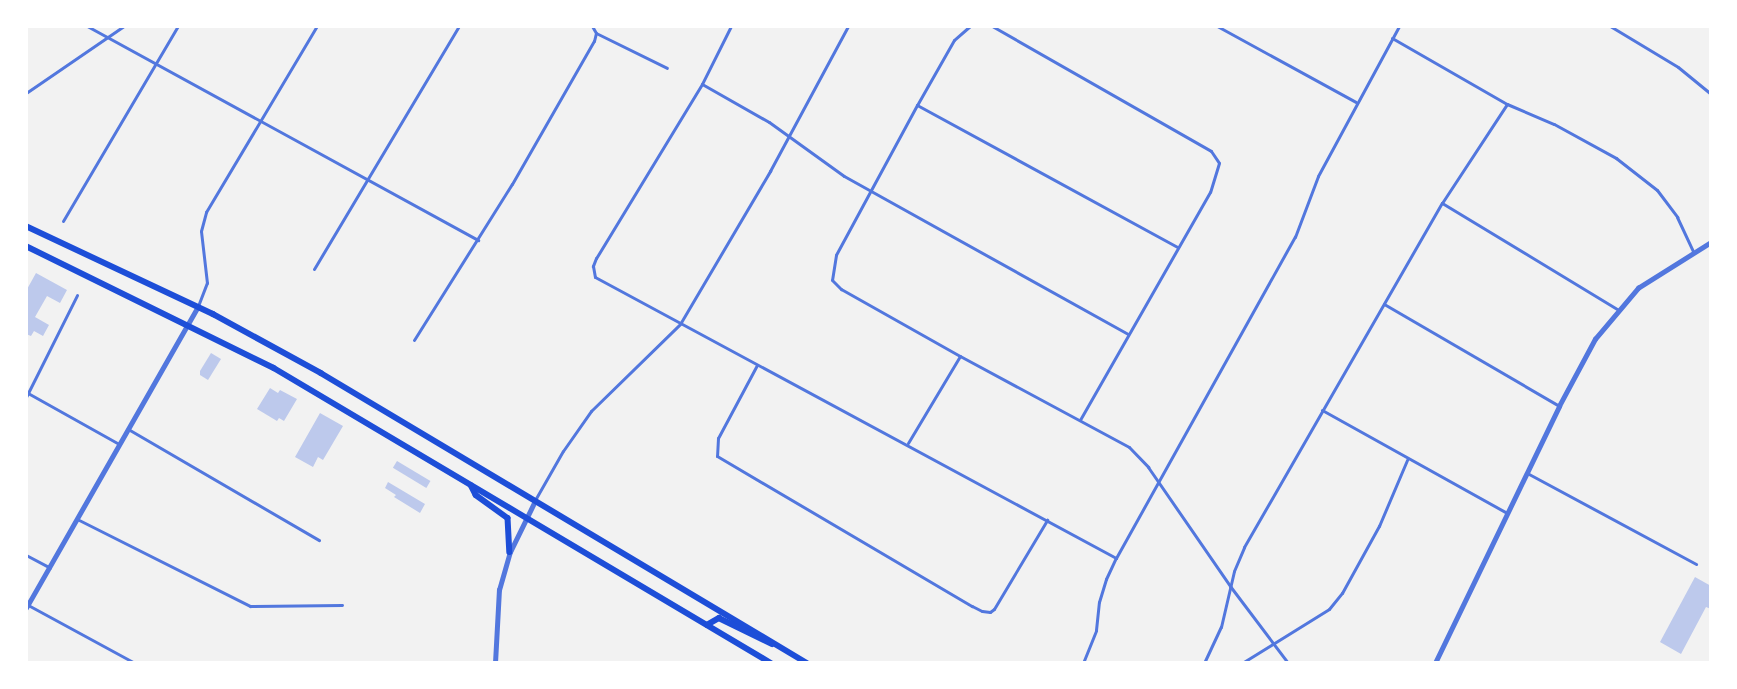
<!DOCTYPE html>
<style>
body{margin:0}
#map{position:relative;width:1737px;height:689px;overflow:hidden;background:#f2f2f2;font-family:"Roboto Condensed",sans-serif}
div>[style]{position:absolute}
.building>*{inset:0;background:#bdc9ec;transform-origin:0 0}
.minor>*{height:3px;margin:-1.5px;padding:0 1.5px;transform-origin:1.5px;border-radius:1.5px;background:#5277de}
.tertiary>*{height:4.5px;margin:-2.25px;padding:0 2.25px;transform-origin:2.25px;border-radius:2.25px;background:#5277de}
.primary>*{height:5.5px;margin:-2.75px;padding:0 2.75px;transform-origin:2.75px;border-radius:2.75px;background:#1d4ed8}
span{translate:-50% -50%;white-space:nowrap;text-align:center;line-height:1.15;-webkit-text-stroke:4px #fff;paint-order:stroke}
.frame{position:absolute;inset:0;border:28px solid #fff;pointer-events:none}
</style>
<div id="map">
<div class="building">
<i style="clip-path:polygon(36px 273px,67px 290px,60px 303px,47px 296px,35px 317px,49px 325px,43px 336px,34px 331px,31px 336px,26px 334px,26px 291px)"></i>
<i style="clip-path:polygon(211px 353px,221px 359px,208px 380px,200px 375px,200px 371px)"></i>
<i style="clip-path:polygon(270px 388px,278px 393px,280px 390px,297px 399px,284px 421px,279px 418px,277px 421px,257px 409px)"></i>
<i style="clip-path:polygon(320px 413px,343px 426px,323px 460px,318px 457px,313px 467px,295px 457px)"></i>
<i style="left:397px;top:461px;width:39px;height:8px;rotate:31deg"></i>
<i style="clip-path:polygon(388px 482px,425px 504px,420px 513px,394px 497px,396px 495px,385px 488px)"></i>
<i style="clip-path:polygon(1695px 577px,1711px 586px,1711px 609px,1706px 607px,1681px 654px,1660px 642px)"></i>
</div>
<div class="minor">
<i style="left:87px;top:26px;width:446px;rotate:28.7deg"></i>
<i style="left:592px;top:26px;width:8px;rotate:60deg"></i>
<i style="left:596px;top:33px;width:79px;rotate:26.2deg"></i>
<i style="left:731px;top:26px;width:65px;rotate:116.6deg"></i>
<i style="left:702px;top:84px;width:204px;rotate:121.3deg"></i>
<i style="left:596px;top:258px;width:9px;rotate:111deg"></i>
<i style="left:593px;top:266px;width:11px;rotate:80deg"></i>
<i style="left:595px;top:277px;width:592px;rotate:28.34deg"></i>
<i style="left:970px;top:26px;width:21px;rotate:139deg"></i>
<i style="left:954px;top:40px;width:75px;rotate:119.6deg"></i>
<i style="left:917px;top:105px;width:170px;rotate:118.4deg"></i>
<i style="left:836px;top:255px;width:25px;rotate:99deg"></i>
<i style="left:832px;top:280px;width:13px;rotate:45deg"></i>
<i style="left:841px;top:289px;width:137px;rotate:29.4deg"></i>
<i style="left:960px;top:356px;width:192px;rotate:28.3deg"></i>
<i style="left:1129px;top:447px;width:28px;rotate:46deg"></i>
<i style="left:1148px;top:467px;width:145px;rotate:55.4deg"></i>
<i style="left:1230px;top:586px;width:96px;rotate:53deg"></i>
<i style="left:992px;top:26px;width:252px;rotate:29.7deg"></i>
<i style="left:1211px;top:151px;width:14px;rotate:56deg"></i>
<i style="left:1219px;top:163px;width:30px;rotate:107deg"></i>
<i style="left:1210px;top:192px;width:262px;rotate:119.7deg"></i>
<i style="left:1217px;top:26px;width:158px;rotate:28.7deg"></i>
<i style="left:1610px;top:26px;width:79px;rotate:31.1deg"></i>
<i style="left:1678px;top:67px;width:43px;rotate:39.3deg"></i>
<i style="left:1392px;top:38px;width:133px;rotate:29.9deg"></i>
<i style="left:1507px;top:104px;width:51px;rotate:23.1deg"></i>
<i style="left:1554px;top:124px;width:71px;rotate:28.7deg"></i>
<i style="left:1616px;top:158px;width:52px;rotate:38deg"></i>
<i style="left:1657px;top:190px;width:34px;rotate:53deg"></i>
<i style="left:1677px;top:217px;width:38px;rotate:65deg"></i>
<i style="left:702px;top:84px;width:77px;rotate:29.6deg"></i>
<i style="left:769px;top:122px;width:92px;rotate:35.8deg"></i>
<i style="left:844px;top:176px;width:325px;rotate:29.1deg"></i>
<i style="left:26px;top:93px;width:119px;rotate:-34.4deg"></i>
<i style="left:917px;top:105px;width:296px;rotate:28.6deg"></i>
<i style="left:1442px;top:203px;width:205px;rotate:31.2deg"></i>
<i style="left:63px;top:221px;width:226px;rotate:-59.5deg"></i>
<i style="left:314px;top:269px;width:283px;rotate:-59.2deg"></i>
<i style="left:1384px;top:304px;width:203px;rotate:30.2deg"></i>
<i style="left:198px;top:306px;width:25px;rotate:-69deg"></i>
<i style="left:207px;top:283px;width:52px;rotate:-96.6deg"></i>
<i style="left:201px;top:231px;width:20px;rotate:-75deg"></i>
<i style="left:206px;top:212px;width:217px;rotate:-59.2deg"></i>
<i style="left:414px;top:340px;width:184px;rotate:-57.9deg"></i>
<i style="left:512px;top:184px;width:165px;rotate:-60.2deg"></i>
<i style="left:594px;top:41px;width:8px;rotate:-76deg"></i>
<i style="left:757px;top:365px;width:83px;rotate:118.1deg"></i>
<i style="left:718px;top:438px;width:18px;rotate:93deg"></i>
<i style="left:717px;top:456px;width:296px;rotate:30.5deg"></i>
<i style="left:972px;top:606px;width:11px;rotate:27deg"></i>
<i style="left:982px;top:611px;width:8px;rotate:7deg"></i>
<i style="left:990px;top:612px;width:5px;rotate:-37deg"></i>
<i style="left:994px;top:609px;width:104px;rotate:-59.2deg"></i>
<i style="left:26px;top:392px;width:107px;rotate:29.2deg"></i>
<i style="left:26px;top:397px;width:114px;rotate:-63.4deg"></i>
<i style="left:1322px;top:410px;width:212px;rotate:29.1deg"></i>
<i style="left:128px;top:429px;width:221px;rotate:30.2deg"></i>
<i style="left:908px;top:443px;width:101px;rotate:-59.1deg"></i>
<i style="left:1527px;top:473px;width:192px;rotate:28.3deg"></i>
<i style="left:535px;top:500px;width:56px;rotate:-60.3deg"></i>
<i style="left:563px;top:451px;width:49px;rotate:-55deg"></i>
<i style="left:591px;top:411px;width:124px;rotate:-44.3deg"></i>
<i style="left:680px;top:324px;width:178px;rotate:-59.5deg"></i>
<i style="left:770px;top:171px;width:165px;rotate:-61.7deg"></i>
<i style="left:77px;top:519px;width:194px;rotate:26.7deg"></i>
<i style="left:250px;top:606px;width:92px;rotate:-0.6deg"></i>
<i style="left:26px;top:555px;width:27px;rotate:28deg"></i>
<i style="left:28px;top:605px;width:122px;rotate:28.5deg"></i>
<i style="left:1083px;top:663px;width:35px;rotate:-68deg"></i>
<i style="left:1096px;top:630px;width:28px;rotate:-84deg"></i>
<i style="left:1099px;top:602px;width:24px;rotate:-73deg"></i>
<i style="left:1106px;top:579px;width:23px;rotate:-65deg"></i>
<i style="left:1116px;top:558px;width:368px;rotate:-60.9deg"></i>
<i style="left:1295px;top:237px;width:65px;rotate:-69.3deg"></i>
<i style="left:1318px;top:176px;width:170px;rotate:-61.6deg"></i>
<i style="left:1204px;top:663px;width:40px;rotate:-65deg"></i>
<i style="left:1221px;top:627px;width:57px;rotate:-76.9deg"></i>
<i style="left:1234px;top:571px;width:26px;rotate:-67deg"></i>
<i style="left:1244px;top:547px;width:397px;rotate:-60.1deg"></i>
<i style="left:1442px;top:203px;width:118px;rotate:-56.7deg"></i>
<i style="left:1242px;top:663px;width:102px;rotate:-31.8deg"></i>
<i style="left:1329px;top:609px;width:21px;rotate:-51deg"></i>
<i style="left:1342px;top:593px;width:77px;rotate:-61.1deg"></i>
<i style="left:1379px;top:526px;width:72px;rotate:-67deg"></i>
</div>
<div class="tertiary">
<i style="left:26px;top:608px;width:347px;rotate:-60.3deg"></i>
<i style="left:495px;top:663px;width:73px;rotate:-86.9deg"></i>
<i style="left:499px;top:590px;width:40px;rotate:-74deg"></i>
<i style="left:510px;top:552px;width:57px;rotate:-63.9deg"></i>
<i style="left:1435px;top:663px;width:285px;rotate:-64.2deg"></i>
<i style="left:1559px;top:406px;width:76px;rotate:-61.8deg"></i>
<i style="left:1595px;top:339px;width:67px;rotate:-49.9deg"></i>
<i style="left:1638px;top:288px;width:86px;rotate:-32.2deg"></i>
</div>
<div class="primary">
<i style="left:26px;top:226px;width:207px;rotate:25.2deg"></i>
<i style="left:213px;top:314px;width:123px;rotate:28.6deg"></i>
<i style="left:321px;top:373px;width:566px;rotate:30.82deg"></i>
<i style="left:26px;top:246px;width:276px;rotate:26.2deg"></i>
<i style="left:274px;top:368px;width:578px;rotate:30.69deg"></i>
<i style="left:471px;top:485px;width:11px;rotate:63deg"></i>
<i style="left:476px;top:495px;width:39px;rotate:36deg"></i>
<i style="left:508px;top:518px;width:34px;rotate:87deg"></i>
<i style="left:707px;top:625px;width:14px;rotate:-30deg"></i>
<i style="left:719px;top:618px;width:59px;rotate:26.1deg"></i>
</div>
<div class="frame"></div>
</div>
